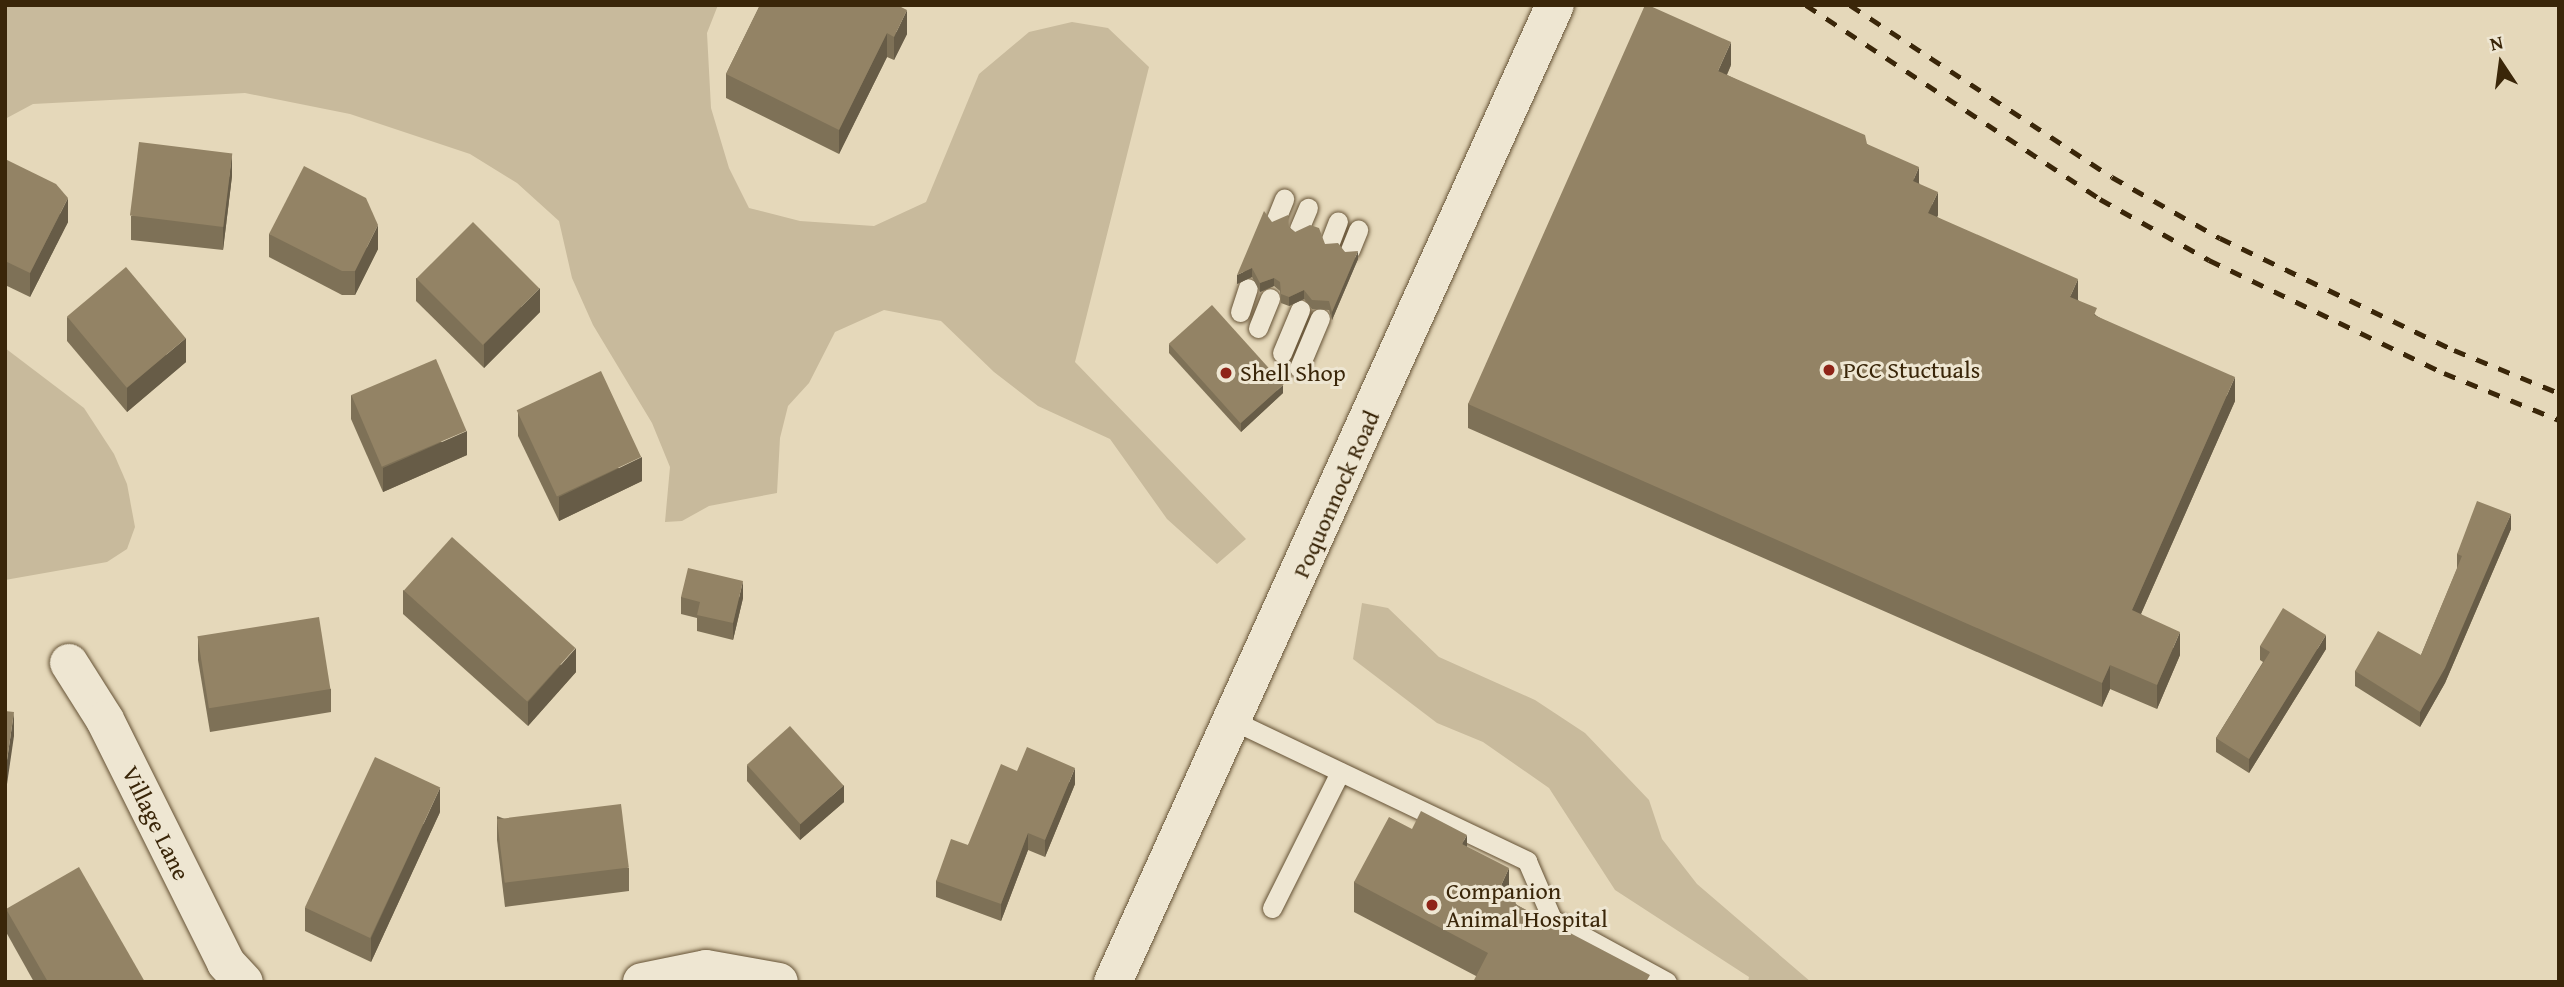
<!DOCTYPE html>
<style>
body{margin:0}
#map{position:relative;width:2564px;height:987px;overflow:hidden;background:#e5d8ba;font-family:"Gentium Book Plus",serif}
div>[style]{position:absolute}
.green>*{inset:0;background:#c8ba9c}
.roads{filter:drop-shadow(0 0 2px #655235) drop-shadow(0 0 2px #655235)}
.lane>*{height:19px;margin:-9.5px;padding:0 9.5px;transform-origin:9.5px;border-radius:9.5px;background:#eee6d2}
.street>*{height:38px;margin:-19px;padding:0 19px;transform-origin:19px;border-radius:19px;background:#eee6d2}
.secondary>*{height:38px;margin:-19px;padding:0 19px;transform-origin:19px;border-radius:19px;background:#eee6d2}
.rail>*{height:5px;margin-top:-2.5px;transform-origin:0;background:repeating-linear-gradient(90deg,#3a2609 0 12px,transparent 0 24px)}
.wall>*{inset:0;background:#7e7157}
.shaded-wall>*{inset:0;background:#675c47}
.building>*{inset:0;background:#938365;transform-origin:0 0}
.dots>*{width:19px;height:19px;translate:-50% -50%;box-sizing:border-box;border:4px solid #eee6d2;border-radius:50%}
span{translate:-50% -50%;white-space:nowrap;text-align:center;line-height:1.15;-webkit-text-stroke:6px #eee6d2;paint-order:stroke}
.poi-label{font-size:24px;color:#3a2609}
.left{translate:0 -50%;text-align:left}
.street-label{font-size:24px;color:#3a2609}
.frame{position:absolute;inset:0;border:7px solid #3a2609;pointer-events:none}
.north{position:absolute;left:2466px;top:28px;width:70px;height:70px;-webkit-text-stroke:5px #eee6d2;paint-order:stroke;rotate:347deg;font-size:19px;font-weight:700;line-height:28px;text-align:center;color:#3a2609}
.north::after{content:'';display:block;margin:auto;width:24px;height:32px;background:#3a2609;clip-path:polygon(50% 0,100% 100%,50% 72%,0 100%)}
</style>
<div id="map">
<div class="green">
<i style="clip-path:polygon(5px 5px,718px 5px,707px 33px,711px 108px,729px 168px,749px 208px,800px 221px,874px 226px,926px 202px,979px 74px,1029px 32px,1072px 22px,1108px 28px,1149px 67px,1075px 362px,1246px 539px,1217px 564px,1167px 519px,1110px 439px,1038px 406px,994px 372px,941px 321px,884px 310px,835px 332px,809px 383px,788px 406px,780px 438px,777px 493px,709px 506px,682px 521px,665px 522px,670px 467px,652px 423px,593px 325px,572px 278px,559px 221px,517px 183px,470px 154px,350px 114px,245px 93px,33px 104px,5px 119px)"></i>
<i style="clip-path:polygon(5px 348px,84px 408px,114px 454px,127px 484px,135px 527px,127px 549px,107px 562px,5px 580px)"></i>
<i style="clip-path:polygon(1362px 603px,1388px 608px,1439px 657px,1535px 700px,1585px 733px,1649px 800px,1662px 839px,1697px 884px,1811px 982px,1748px 982px,1749px 977px,1615px 890px,1549px 788px,1483px 742px,1437px 723px,1353px 659px)"></i>
</div>
<div class="roads">
<div class="lane">
<i style="left:1276px;top:219px;width:22px;rotate:-68deg"></i>
<i style="left:1299px;top:229px;width:23px;rotate:-67deg"></i>
<i style="left:1330px;top:242px;width:22px;rotate:-69deg"></i>
<i style="left:1350px;top:250px;width:22px;rotate:-68deg"></i>
<i style="left:1240px;top:312px;width:25px;rotate:-72deg"></i>
<i style="left:1258px;top:328px;width:32px;rotate:-68deg"></i>
<i style="left:1282px;top:353px;width:47px;rotate:-67.3deg"></i>
<i style="left:1299px;top:368px;width:54px;rotate:-67.2deg"></i>
<i style="left:1234px;top:721px;width:325px;rotate:25.5deg"></i>
<i style="left:1527px;top:861px;width:63px;rotate:66.7deg"></i>
<i style="left:1552px;top:919px;width:131px;rotate:28.7deg"></i>
<i style="left:1272px;top:908px;width:152px;rotate:-63.4deg"></i>
</div>
<div class="street">
<i style="left:69px;top:663px;width:67px;rotate:57.7deg"></i>
<i style="left:105px;top:720px;width:271px;rotate:63.5deg"></i>
<i style="left:226px;top:963px;width:26px;rotate:47deg"></i>
<i style="left:642px;top:982px;width:65px;rotate:-11.5deg"></i>
<i style="left:706px;top:969px;width:74px;rotate:10.1deg"></i>
</div>
<div class="secondary">
<i style="left:1113px;top:982px;width:1072px;rotate:-65.66deg"></i>
</div>
</div>
<div class="rail">
<i style="left:1806px;top:5px;width:352px;rotate:33.4deg"></i>
<i style="left:2100px;top:199px;width:125px;rotate:29.2deg"></i>
<i style="left:2209px;top:260px;width:261px;rotate:25.7deg"></i>
<i style="left:2444px;top:373px;width:124px;rotate:22.2deg"></i>
<i style="left:1850px;top:5px;width:313px;rotate:33.3deg"></i>
<i style="left:2112px;top:177px;width:124px;rotate:29.5deg"></i>
<i style="left:2220px;top:238px;width:259px;rotate:25.6deg"></i>
<i style="left:2454px;top:350px;width:113px;rotate:22.3deg"></i>
</div>
<div class="wall">
<i style="clip-path:polygon(760px 5px,907px 34px,894px 60px,887px 57px,839px 154px,726px 98px,726px 74px)"></i>
<i style="clip-path:polygon(1731px 65px,1727px 75px,1867px 144px,1919px 183px,1938px 215px,1937px 217px,2078px 300px,2097px 316px,2235px 401px,2141px 614px,2180px 655px,2157px 709px,2110px 689px,2102px 707px,1468px 428px,1468px 404px)"></i>
<i style="clip-path:polygon(5px 159px,68px 222px,30px 297px,5px 285px)"></i>
<i style="clip-path:polygon(232px 176px,223px 250px,131px 240px,131px 216px)"></i>
<i style="clip-path:polygon(1272px 222px,1289px 227px,1295px 232px,1345px 252px,1358px 259px,1332px 320px,1329px 310px,1312px 309px,1304px 299px,1289px 306px,1281px 303px,1280px 291px,1274px 286px,1260px 292px,1252px 277px,1237px 284px)"></i>
<i style="clip-path:polygon(269px 234px,378px 249px,355px 295px,342px 295px,269px 257px)"></i>
<i style="clip-path:polygon(416px 278px,540px 312px,484px 368px,416px 301px)"></i>
<i style="clip-path:polygon(67px 317px,186px 362px,127px 412px,67px 341px)"></i>
<i style="clip-path:polygon(1169px 344px,1283px 393px,1241px 432px,1169px 353px)"></i>
<i style="clip-path:polygon(351px 395px,467px 455px,383px 492px,351px 419px)"></i>
<i style="clip-path:polygon(518px 412px,642px 481px,559px 521px,518px 436px)"></i>
<i style="clip-path:polygon(2511px 529px,2445px 683px,2420px 727px,2355px 686px,2355px 671px,2421px 655px,2457px 569px,2457px 554px)"></i>
<i style="clip-path:polygon(403px 590px,576px 672px,528px 726px,403px 614px)"></i>
<i style="clip-path:polygon(681px 597px,743px 598px,733px 640px,697px 631px,697px 618px,681px 614px)"></i>
<i style="clip-path:polygon(198px 637px,331px 689px,331px 712px,210px 732px,198px 660px)"></i>
<i style="clip-path:polygon(2260px 646px,2326px 649px,2249px 773px,2216px 752px,2216px 738px,2263px 662px,2260px 660px)"></i>
<i style="clip-path:polygon(747px 765px,844px 802px,800px 840px,747px 781px)"></i>
<i style="clip-path:polygon(1017px 771px,1075px 784px,1045px 857px,1028px 850px,1001px 921px,936px 897px,936px 881px,968px 845px)"></i>
<i style="clip-path:polygon(440px 812px,371px 962px,305px 931px,305px 908px)"></i>
<i style="clip-path:polygon(497px 816px,629px 868px,629px 891px,505px 907px,497px 840px)"></i>
<i style="clip-path:polygon(1412px 829px,1467px 847px,1517px 905px,1650px 982px,1476px 976px,1354px 912px,1354px 882px)"></i>
<i style="clip-path:polygon(6px 909px,145px 982px,34px 982px,6px 932px)"></i>
</div>
<div class="shaded-wall">
<i style="clip-path:polygon(907px 10px,907px 34px,894px 60px,894px 37px)"></i>
<i style="clip-path:polygon(887px 33px,887px 57px,839px 154px,839px 130px)"></i>
<i style="clip-path:polygon(1731px 42px,1731px 65px,1718px 94px,1718px 71px)"></i>
<i style="clip-path:polygon(232px 153px,232px 176px,223px 250px,223px 227px)"></i>
<i style="clip-path:polygon(1919px 167px,1919px 191px,1913px 181px)"></i>
<i style="clip-path:polygon(1938px 192px,1938px 215px,1928px 237px,1928px 213px)"></i>
<i style="clip-path:polygon(68px 198px,68px 222px,30px 297px,30px 273px)"></i>
<i style="clip-path:polygon(378px 225px,378px 249px,355px 295px,355px 271px)"></i>
<i style="clip-path:polygon(1358px 251px,1358px 259px,1332px 320px,1332px 312px)"></i>
<i style="clip-path:polygon(1252px 268px,1252px 277px,1237px 284px,1237px 275px)"></i>
<i style="clip-path:polygon(1274px 278px,1274px 286px,1260px 292px,1260px 283px)"></i>
<i style="clip-path:polygon(2078px 279px,2078px 302px,2070px 297px)"></i>
<i style="clip-path:polygon(540px 288px,540px 312px,484px 368px,484px 344px)"></i>
<i style="clip-path:polygon(1304px 290px,1304px 299px,1289px 306px,1289px 297px)"></i>
<i style="clip-path:polygon(186px 338px,186px 362px,127px 412px,127px 388px)"></i>
<i style="clip-path:polygon(2235px 377px,2235px 401px,2132px 634px,2132px 610px)"></i>
<i style="clip-path:polygon(1283px 385px,1283px 393px,1241px 432px,1241px 423px)"></i>
<i style="clip-path:polygon(467px 431px,467px 455px,383px 492px,383px 468px)"></i>
<i style="clip-path:polygon(642px 457px,642px 481px,559px 521px,559px 497px)"></i>
<i style="clip-path:polygon(2511px 514px,2511px 529px,2445px 683px,2420px 727px,2420px 712px)"></i>
<i style="clip-path:polygon(743px 581px,743px 598px,733px 640px,733px 623px)"></i>
<i style="clip-path:polygon(2180px 632px,2180px 655px,2157px 709px,2157px 685px)"></i>
<i style="clip-path:polygon(2326px 635px,2326px 649px,2249px 773px,2249px 759px)"></i>
<i style="clip-path:polygon(576px 648px,576px 672px,528px 726px,528px 702px)"></i>
<i style="clip-path:polygon(2110px 665px,2110px 689px,2102px 707px,2102px 683px)"></i>
<i style="clip-path:polygon(14px 712px,14px 736px,5px 798px,5px 774px)"></i>
<i style="clip-path:polygon(1075px 768px,1075px 784px,1045px 857px,1045px 840px)"></i>
<i style="clip-path:polygon(844px 785px,844px 802px,800px 840px,800px 824px)"></i>
<i style="clip-path:polygon(440px 788px,440px 812px,371px 962px,371px 938px)"></i>
<i style="clip-path:polygon(1028px 833px,1028px 850px,1001px 921px,1001px 904px)"></i>
<i style="clip-path:polygon(1467px 835px,1467px 864px,1462px 844px)"></i>
<i style="clip-path:polygon(1509px 868px,1509px 898px,1499px 890px)"></i>
</div>
<div class="building">
<i style="clip-path:polygon(760px 5px,897px 5px,907px 10px,894px 37px,887px 33px,839px 130px,726px 74px)"></i>
<i style="clip-path:polygon(1645px 5px,1648px 5px,1731px 42px,1718px 71px,1865px 135px,1867px 144px,1919px 167px,1913px 181px,1938px 192px,1928px 213px,2078px 279px,2070px 297px,2097px 308px,2094px 315px,2235px 377px,2132px 610px,2180px 632px,2157px 685px,2110px 665px,2102px 683px,1468px 404px)"></i>
<i style="left:139px;top:142px;width:94px;height:74px;rotate:7deg"></i>
<i style="clip-path:polygon(5px 159px,56px 184px,68px 198px,30px 273px,5px 261px)"></i>
<i style="clip-path:polygon(304px 166px,366px 198px,378px 225px,355px 271px,342px 271px,269px 234px)"></i>
<i style="clip-path:polygon(1264px 211px,1272px 222px,1288px 215px,1289px 227px,1295px 232px,1310px 225px,1319px 228px,1325px 244px,1338px 243px,1345px 252px,1358px 251px,1332px 312px,1329px 301px,1312px 300px,1304px 290px,1289px 297px,1281px 294px,1280px 282px,1274px 278px,1260px 283px,1252px 268px,1237px 275px)"></i>
<i style="left:473px;top:222px;width:94px;height:80px;rotate:45deg"></i>
<i style="left:126px;top:267px;width:93px;height:77px;rotate:50deg"></i>
<i style="left:1212px;top:305px;width:107px;height:58px;rotate:48deg"></i>
<i style="left:436px;top:359px;width:78px;height:92px;rotate:67deg"></i>
<i style="left:601px;top:371px;width:95px;height:93px;rotate:65deg"></i>
<i style="clip-path:polygon(2477px 501px,2511px 514px,2445px 668px,2420px 712px,2355px 671px,2378px 631px,2421px 655px,2462px 556px,2457px 554px)"></i>
<i style="left:452px;top:537px;width:166px;height:72px;rotate:42deg"></i>
<i style="clip-path:polygon(688px 568px,743px 581px,733px 623px,697px 615px,700px 602px,681px 597px)"></i>
<i style="clip-path:polygon(2283px 608px,2326px 635px,2249px 759px,2216px 738px,2270px 652px,2260px 646px)"></i>
<i style="left:319px;top:617px;width:73px;height:123px;rotate:81deg"></i>
<i style="clip-path:polygon(5px 711px,14px 712px,5px 774px)"></i>
<i style="left:790px;top:726px;width:80px;height:58px;rotate:48deg"></i>
<i style="clip-path:polygon(1027px 747px,1075px 768px,1045px 840px,1028px 833px,1001px 904px,936px 881px,951px 839px,968px 845px,1001px 764px,1017px 771px)"></i>
<i style="left:375px;top:757px;width:72px;height:166px;rotate:25deg"></i>
<i style="left:621px;top:804px;width:64px;height:125px;rotate:83deg"></i>
<i style="clip-path:polygon(1421px 811px,1467px 835px,1462px 844px,1509px 868px,1499px 890px,1517px 899px,1515px 904px,1650px 975px,1646px 982px,1473px 982px,1488px 953px,1354px 882px,1389px 817px,1412px 829px)"></i>
<i style="clip-path:polygon(79px 867px,145px 982px,48px 982px,6px 909px)"></i>
</div>
<div class="dots">
<i style="left:1829px;top:370px;background:#8f2418"></i>
<i style="left:1226px;top:373px;background:#8f2418"></i>
<i style="left:1432px;top:905px;background:#8f2418"></i>
</div>
<div class="poi-label">
<span class="left" style="left:1843px;top:370px">PCC Stuctuals</span>
<span class="left" style="left:1240px;top:373px">Shell Shop</span>
<span class="left" style="left:1446px;top:905px">Companion<br>Animal Hospital</span>
</div>
<div class="street-label">
<span style="left:1336px;top:494px;rotate:-66deg">Poquonnock Road</span>
<span style="left:156px;top:823px;rotate:64deg">Village Lane</span>
</div>
<div class="frame"></div>
<div class="north">N</div>
</div>
